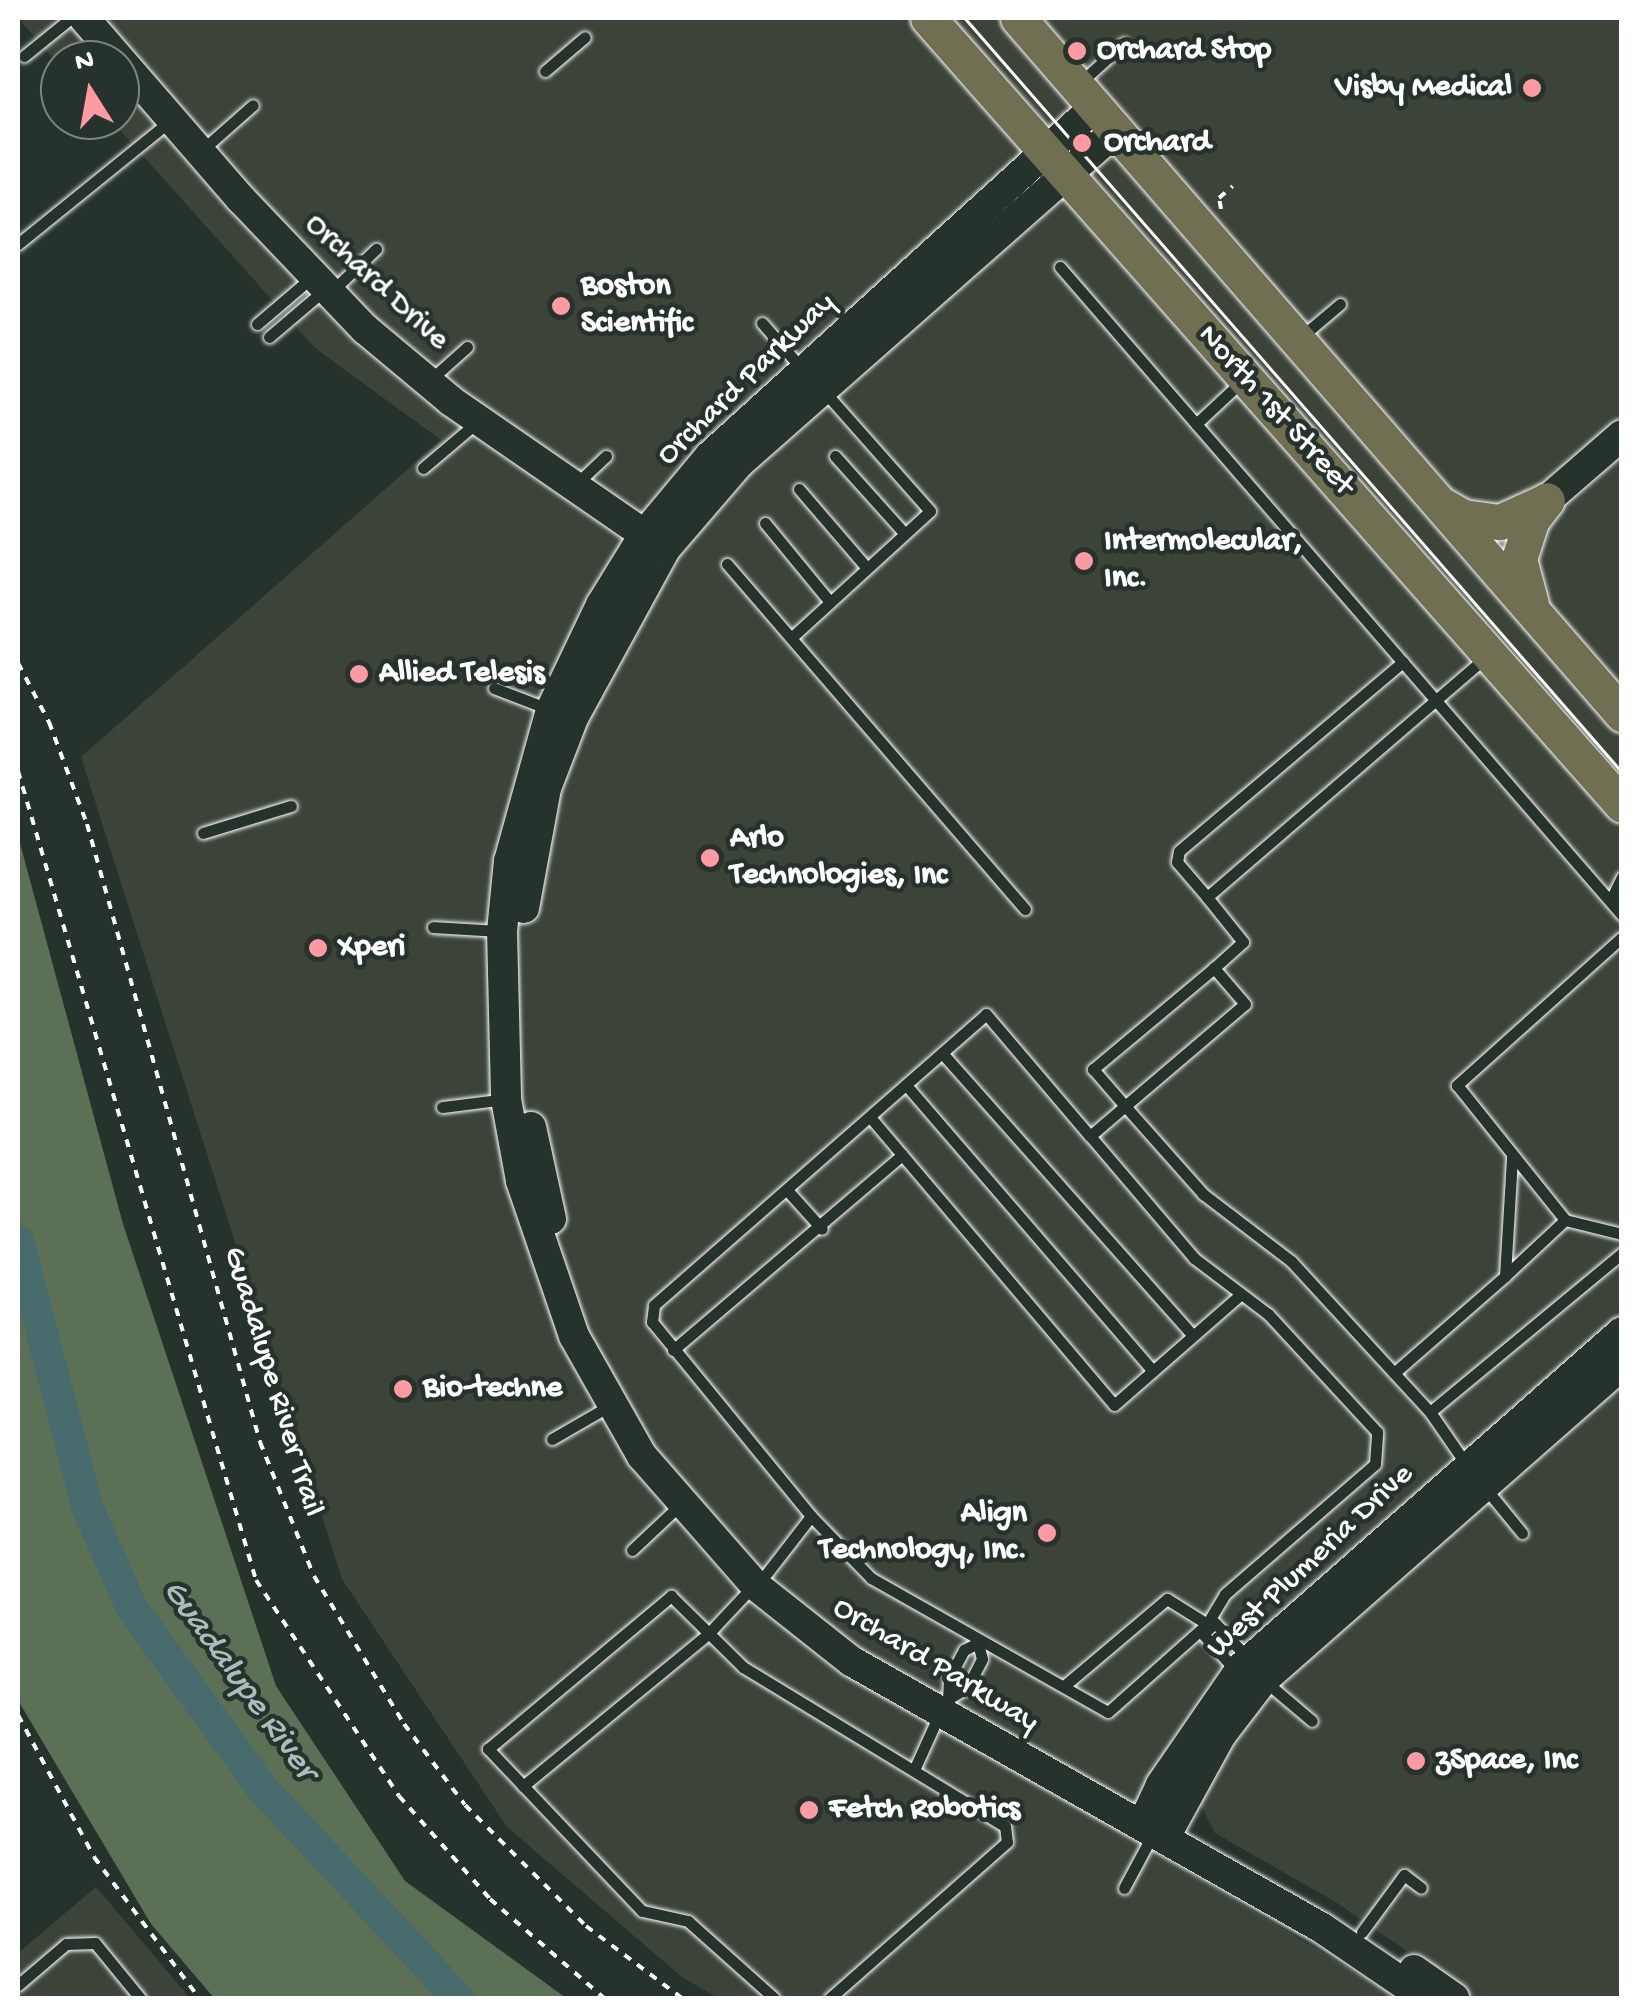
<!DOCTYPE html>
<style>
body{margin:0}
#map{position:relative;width:1639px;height:2016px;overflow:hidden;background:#26332d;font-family:"Gochi Hand",sans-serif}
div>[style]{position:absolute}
.built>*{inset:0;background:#3c4339}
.green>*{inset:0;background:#5b7054}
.river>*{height:32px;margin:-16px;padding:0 16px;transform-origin:16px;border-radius:16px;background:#476b6d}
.path>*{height:4px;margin-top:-2px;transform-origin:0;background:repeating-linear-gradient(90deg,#fff 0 8px,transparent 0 16px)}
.roads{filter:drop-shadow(0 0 2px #fff) drop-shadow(0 0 2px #fff)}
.lane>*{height:11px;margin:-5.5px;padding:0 5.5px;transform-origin:5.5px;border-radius:5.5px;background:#26332d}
.secondary>*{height:30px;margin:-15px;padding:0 15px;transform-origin:15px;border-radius:15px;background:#26332d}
.primary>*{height:35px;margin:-17.5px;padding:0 17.5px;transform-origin:17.5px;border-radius:17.5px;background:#716f52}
.tram>*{height:2.5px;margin:-1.25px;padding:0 1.25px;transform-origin:1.25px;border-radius:1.25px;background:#fff}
.dots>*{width:28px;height:28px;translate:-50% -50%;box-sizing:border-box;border:5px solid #26332d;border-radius:50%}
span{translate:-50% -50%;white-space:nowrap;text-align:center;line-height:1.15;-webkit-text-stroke:9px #26332d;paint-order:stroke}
.poi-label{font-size:32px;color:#fff;font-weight:700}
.left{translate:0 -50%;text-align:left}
.right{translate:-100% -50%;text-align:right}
.street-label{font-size:32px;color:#fff}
.water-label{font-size:35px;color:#acbcbd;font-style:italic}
.frame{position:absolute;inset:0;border:20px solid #fff;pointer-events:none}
.north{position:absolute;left:40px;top:40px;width:100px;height:100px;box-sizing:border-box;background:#26332d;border:2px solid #7d8581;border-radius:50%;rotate:349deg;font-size:28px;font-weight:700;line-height:40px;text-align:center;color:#fff}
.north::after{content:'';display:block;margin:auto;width:35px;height:45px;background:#ff9aa2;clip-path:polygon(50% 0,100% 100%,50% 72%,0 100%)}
</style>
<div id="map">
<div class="built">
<i style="clip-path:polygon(18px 18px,1621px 18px,1621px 1998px,1475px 1998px,1337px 1903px,1215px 1833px,1200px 1804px,1158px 1770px,1124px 1834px,1398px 1998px,718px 1998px,682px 1977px,507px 1827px,342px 1579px,81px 757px,441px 440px,315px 348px,111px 120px,120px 120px,120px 60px,60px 60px,60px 66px)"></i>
<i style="clip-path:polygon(96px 1887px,190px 1998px,18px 1998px,18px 1953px)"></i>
</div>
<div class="green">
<i style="clip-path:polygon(18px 836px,123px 1224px,276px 1686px,405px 1881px,566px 1998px,214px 1998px,151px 1924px,19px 1702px)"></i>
</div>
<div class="river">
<i style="left:18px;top:1241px;width:277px;rotate:75.4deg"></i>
<i style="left:88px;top:1509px;width:108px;rotate:66deg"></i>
<i style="left:132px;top:1608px;width:221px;rotate:54.2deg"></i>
<i style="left:261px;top:1787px;width:289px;rotate:47deg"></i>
</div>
<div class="path">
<i style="left:1221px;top:209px;width:11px;rotate:-100deg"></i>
<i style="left:1219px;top:198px;width:18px;rotate:-41deg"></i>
<i style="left:18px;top:663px;width:67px;rotate:62.3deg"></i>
<i style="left:49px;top:722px;width:109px;rotate:69.6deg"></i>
<i style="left:87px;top:824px;width:642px;rotate:74.36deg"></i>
<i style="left:260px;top:1442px;width:144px;rotate:68.1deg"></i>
<i style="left:314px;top:1576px;width:173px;rotate:58.7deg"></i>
<i style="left:404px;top:1724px;width:101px;rotate:53deg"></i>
<i style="left:465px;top:1805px;width:171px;rotate:45deg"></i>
<i style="left:586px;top:1926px;width:120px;rotate:36.9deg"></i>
<i style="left:18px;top:771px;width:843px;rotate:73.61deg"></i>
<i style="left:256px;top:1580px;width:259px;rotate:56.5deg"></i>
<i style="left:399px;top:1796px;width:137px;rotate:48.5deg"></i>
<i style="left:490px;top:1899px;width:151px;rotate:41deg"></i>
<i style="left:18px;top:1715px;width:161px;rotate:61.8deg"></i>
<i style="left:94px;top:1857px;width:176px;rotate:53.3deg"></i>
</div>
<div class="roads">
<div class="lane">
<i style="left:24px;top:56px;width:60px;rotate:-39deg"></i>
<i style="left:545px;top:71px;width:52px;rotate:-40.4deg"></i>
<i style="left:1081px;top:82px;width:58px;rotate:-42.2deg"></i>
<i style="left:201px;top:151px;width:69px;rotate:-41.5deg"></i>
<i style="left:18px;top:244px;width:196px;rotate:-39deg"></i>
<i style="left:1060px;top:267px;width:858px;rotate:49.07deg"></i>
<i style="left:332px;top:291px;width:61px;rotate:-43.7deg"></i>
<i style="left:762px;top:323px;width:64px;rotate:48.8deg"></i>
<i style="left:257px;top:324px;width:72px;rotate:-40.5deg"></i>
<i style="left:269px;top:337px;width:71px;rotate:-40.4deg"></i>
<i style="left:1301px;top:337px;width:51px;rotate:-40.2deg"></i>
<i style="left:429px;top:381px;width:51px;rotate:-41.8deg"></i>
<i style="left:1196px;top:424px;width:63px;rotate:-43.1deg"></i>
<i style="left:835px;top:456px;width:103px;rotate:48.1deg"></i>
<i style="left:423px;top:468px;width:70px;rotate:-40.3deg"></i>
<i style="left:574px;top:486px;width:44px;rotate:-43.2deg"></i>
<i style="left:799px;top:489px;width:103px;rotate:49.3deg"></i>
<i style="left:765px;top:523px;width:102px;rotate:50.6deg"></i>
<i style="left:727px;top:564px;width:456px;rotate:49.2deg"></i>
<i style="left:791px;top:638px;width:188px;rotate:-42.4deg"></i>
<i style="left:930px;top:511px;width:160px;rotate:-131.5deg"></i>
<i style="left:494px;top:688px;width:61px;rotate:21.1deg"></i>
<i style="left:203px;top:833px;width:92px;rotate:-17.1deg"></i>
<i style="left:1622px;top:877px;width:25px;rotate:116deg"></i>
<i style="left:1611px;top:900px;width:11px;rotate:-10deg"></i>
<i style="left:1207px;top:897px;width:46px;rotate:-130.6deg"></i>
<i style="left:1177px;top:862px;width:11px;rotate:-80deg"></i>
<i style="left:1179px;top:851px;width:293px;rotate:-40.2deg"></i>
<i style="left:433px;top:927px;width:65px;rotate:3.5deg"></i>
<i style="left:1622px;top:937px;width:222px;rotate:138.1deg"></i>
<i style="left:1457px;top:1085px;width:173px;rotate:51.3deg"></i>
<i style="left:1565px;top:1220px;width:59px;rotate:13.8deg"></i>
<i style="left:1214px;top:968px;width:158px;rotate:140.1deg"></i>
<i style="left:1093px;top:1069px;width:49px;rotate:49.1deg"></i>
<i style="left:1125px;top:1106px;width:157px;rotate:-40.4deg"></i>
<i style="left:1245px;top:1004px;width:48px;rotate:-130.7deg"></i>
<i style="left:1214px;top:968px;width:39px;rotate:-42deg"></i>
<i style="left:1243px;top:942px;width:58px;rotate:-128.7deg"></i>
<i style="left:1207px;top:897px;width:368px;rotate:-40.7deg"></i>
<i style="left:942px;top:1053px;width:378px;rotate:48.4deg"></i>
<i style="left:906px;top:1085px;width:378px;rotate:49.2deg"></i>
<i style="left:442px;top:1107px;width:64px;rotate:-7.1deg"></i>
<i style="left:870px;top:1117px;width:377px;rotate:49.7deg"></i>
<i style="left:1114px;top:1405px;width:167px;rotate:-41.1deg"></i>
<i style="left:787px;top:1190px;width:52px;rotate:48.1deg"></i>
<i style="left:1505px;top:1276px;width:82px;rotate:-43deg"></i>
<i style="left:673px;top:1350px;width:301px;rotate:-40.4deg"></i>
<i style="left:1394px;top:1373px;width:147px;rotate:-41.1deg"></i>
<i style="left:1505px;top:1276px;width:119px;rotate:-86.6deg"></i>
<i style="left:1430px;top:1412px;width:63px;rotate:55.3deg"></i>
<i style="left:552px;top:1439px;width:66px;rotate:-30.1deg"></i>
<i style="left:1486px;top:1489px;width:57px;rotate:50.7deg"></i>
<i style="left:811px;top:1516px;width:86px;rotate:45.9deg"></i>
<i style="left:871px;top:1578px;width:272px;rotate:29.5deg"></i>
<i style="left:1108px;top:1712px;width:132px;rotate:-41.6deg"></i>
<i style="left:1207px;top:1624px;width:35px;rotate:-59deg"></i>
<i style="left:1225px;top:1594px;width:198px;rotate:-40.9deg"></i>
<i style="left:1375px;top:1464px;width:32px;rotate:-86deg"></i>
<i style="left:1377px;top:1432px;width:161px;rotate:-132.7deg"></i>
<i style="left:1268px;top:1314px;width:93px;rotate:-142.9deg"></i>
<i style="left:1194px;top:1258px;width:160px;rotate:-130.4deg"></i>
<i style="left:632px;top:1550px;width:66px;rotate:-43.2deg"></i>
<i style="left:767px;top:1573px;width:72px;rotate:-52.3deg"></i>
<i style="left:811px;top:1516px;width:251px;rotate:-129.3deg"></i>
<i style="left:652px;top:1322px;width:17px;rotate:-83deg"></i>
<i style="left:654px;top:1305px;width:441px;rotate:-41.2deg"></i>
<i style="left:986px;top:1014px;width:160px;rotate:49.6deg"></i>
<i style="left:1090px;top:1136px;width:46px;rotate:-40.6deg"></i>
<i style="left:1125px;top:1106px;width:118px;rotate:48.4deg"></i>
<i style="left:1203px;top:1194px;width:111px;rotate:37.3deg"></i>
<i style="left:1291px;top:1261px;width:205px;rotate:47.4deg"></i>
<i style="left:1430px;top:1412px;width:249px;rotate:-39.6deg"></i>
<i style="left:1215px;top:1623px;width:37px;rotate:47deg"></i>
<i style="left:1240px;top:1650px;width:17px;rotate:83deg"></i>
<i style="left:1242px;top:1667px;width:14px;rotate:-163deg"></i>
<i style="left:1229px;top:1663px;width:39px;rotate:-132deg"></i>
<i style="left:1203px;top:1634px;width:16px;rotate:-43deg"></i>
<i style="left:978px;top:1643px;width:16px;rotate:76deg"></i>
<i style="left:982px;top:1659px;width:31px;rotate:117deg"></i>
<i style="left:968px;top:1687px;width:23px;rotate:149deg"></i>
<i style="left:948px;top:1699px;width:21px;rotate:-87deg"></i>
<i style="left:949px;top:1678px;width:32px;rotate:-62deg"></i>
<i style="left:964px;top:1650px;width:16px;rotate:-27deg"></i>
<i style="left:1266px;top:1682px;width:60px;rotate:40.3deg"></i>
<i style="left:1064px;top:1686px;width:135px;rotate:-40.2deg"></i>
<i style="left:1167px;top:1599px;width:47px;rotate:32deg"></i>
<i style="left:914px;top:1770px;width:60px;rotate:-65.6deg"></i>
<i style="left:523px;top:1786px;width:241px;rotate:-39.4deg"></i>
<i style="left:709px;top:1633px;width:64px;rotate:-46.9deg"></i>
<i style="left:1124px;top:1888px;width:61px;rotate:-61.8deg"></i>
<i style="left:1362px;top:1932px;width:71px;rotate:-53.6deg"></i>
<i style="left:1404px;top:1875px;width:21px;rotate:37deg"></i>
<i style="left:18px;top:1985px;width:63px;rotate:-40.5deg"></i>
<i style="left:66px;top:1944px;width:29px;rotate:-2deg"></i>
<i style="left:95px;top:1943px;width:71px;rotate:50.7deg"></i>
<i style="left:774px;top:1998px;width:115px;rotate:-138.2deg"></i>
<i style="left:688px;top:1921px;width:47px;rotate:-167.7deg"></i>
<i style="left:642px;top:1911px;width:224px;rotate:-133.5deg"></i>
<i style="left:488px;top:1749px;width:239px;rotate:-39.9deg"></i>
<i style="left:671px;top:1596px;width:101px;rotate:44.6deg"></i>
<i style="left:743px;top:1667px;width:306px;rotate:31.3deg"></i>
<i style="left:1005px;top:1826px;width:16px;rotate:83deg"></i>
<i style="left:1007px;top:1842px;width:236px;rotate:138.6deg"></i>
</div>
<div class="secondary">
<i style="left:84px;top:18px;width:240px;rotate:49.1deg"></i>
<i style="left:241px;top:199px;width:180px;rotate:46.4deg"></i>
<i style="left:365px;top:329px;width:112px;rotate:39.9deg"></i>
<i style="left:451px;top:401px;width:252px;rotate:34.6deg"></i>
<i style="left:1096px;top:106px;width:522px;rotate:137.79deg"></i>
<i style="left:709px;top:457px;width:102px;rotate:129.8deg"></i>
<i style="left:644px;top:535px;width:82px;rotate:121.6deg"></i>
<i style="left:601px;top:605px;width:116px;rotate:115.5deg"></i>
<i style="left:551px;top:710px;width:157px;rotate:105.5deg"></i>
<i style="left:509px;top:861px;width:70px;rotate:95.7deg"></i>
<i style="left:502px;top:931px;width:168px;rotate:88.6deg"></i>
<i style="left:506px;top:1099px;width:83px;rotate:79.6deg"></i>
<i style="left:521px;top:1181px;width:164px;rotate:71.1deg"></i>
<i style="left:574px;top:1336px;width:138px;rotate:60.5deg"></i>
<i style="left:642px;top:1456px;width:171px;rotate:48.8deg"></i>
<i style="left:755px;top:1585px;width:122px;rotate:38.4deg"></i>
<i style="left:851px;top:1661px;width:541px;rotate:29.55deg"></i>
<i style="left:1322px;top:1928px;width:125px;rotate:34.2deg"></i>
<i style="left:1547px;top:500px;width:99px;rotate:-40.9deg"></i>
<i style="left:524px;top:908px;width:122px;rotate:-79.6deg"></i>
<i style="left:546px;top:788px;width:75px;rotate:-68.9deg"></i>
<i style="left:573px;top:718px;width:192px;rotate:-61.4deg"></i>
<i style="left:665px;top:549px;width:113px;rotate:-49.3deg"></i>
<i style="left:739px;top:463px;width:504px;rotate:-41.38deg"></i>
<i style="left:531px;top:1127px;width:94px;rotate:77.7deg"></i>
<i style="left:1622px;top:1332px;width:507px;rotate:138.6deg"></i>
<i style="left:1242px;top:1667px;width:143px;rotate:124.5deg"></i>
<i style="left:1161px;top:1785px;width:29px;rotate:115deg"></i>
<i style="left:1149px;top:1811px;width:22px;rotate:80deg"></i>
<i style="left:1153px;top:1833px;width:21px;rotate:-25deg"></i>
<i style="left:1172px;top:1824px;width:102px;rotate:-61.2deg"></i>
<i style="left:1221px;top:1735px;width:69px;rotate:-52.6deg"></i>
<i style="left:1263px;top:1680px;width:478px;rotate:-41.3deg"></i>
<i style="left:1414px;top:1970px;width:49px;rotate:35deg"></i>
</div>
<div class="primary">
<i style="left:928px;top:18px;width:1049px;rotate:48.59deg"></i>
<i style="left:1018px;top:18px;width:922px;rotate:49.05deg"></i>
<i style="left:1442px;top:505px;width:24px;rotate:30deg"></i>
<i style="left:1463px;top:517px;width:37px;rotate:8deg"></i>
<i style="left:1500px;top:522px;width:51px;rotate:-24.5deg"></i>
<i style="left:1531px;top:604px;width:47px;rotate:-104.9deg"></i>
<i style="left:1519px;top:559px;width:40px;rotate:-72deg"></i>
<i style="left:1531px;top:521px;width:26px;rotate:-53deg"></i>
</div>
</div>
<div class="tram">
<i style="left:965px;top:18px;width:1000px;rotate:48.93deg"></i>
</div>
<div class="dots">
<i style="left:1077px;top:51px;background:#ff9aa2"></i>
<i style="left:1532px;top:88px;background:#ff9aa2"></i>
<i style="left:1082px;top:143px;background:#ff9aa2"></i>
<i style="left:561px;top:306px;background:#ff9aa2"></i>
<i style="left:1084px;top:561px;background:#ff9aa2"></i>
<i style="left:359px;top:674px;background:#ff9aa2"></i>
<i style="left:710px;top:858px;background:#ff9aa2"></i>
<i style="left:318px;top:948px;background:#ff9aa2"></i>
<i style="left:403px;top:1389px;background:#ff9aa2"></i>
<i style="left:1047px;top:1533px;background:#ff9aa2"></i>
<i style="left:1416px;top:1761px;background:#ff9aa2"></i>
<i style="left:809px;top:1810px;background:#ff9aa2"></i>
</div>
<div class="poi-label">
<span class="left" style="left:1097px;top:51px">Orchard Stop</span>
<span class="right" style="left:1512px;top:88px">Visby Medical</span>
<span class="left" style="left:1104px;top:143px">Orchard</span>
<span class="left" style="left:581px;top:306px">Boston<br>Scientific</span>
<span class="left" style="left:1104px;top:561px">Intermolecular,<br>Inc.</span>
<span class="left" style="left:379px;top:674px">Allied Telesis</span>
<span class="left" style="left:730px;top:858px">Arlo<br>Technologies, Inc</span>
<span class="left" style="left:338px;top:948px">Xperi</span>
<span class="left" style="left:423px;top:1389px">Bio-techne</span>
<span class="right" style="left:1027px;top:1533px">Align<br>Technology, Inc.</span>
<span class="left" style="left:1436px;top:1761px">zSpace, Inc</span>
<span class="left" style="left:829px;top:1810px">Fetch Robotics</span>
</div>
<div class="street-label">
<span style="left:376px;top:283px;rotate:43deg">Orchard Drive</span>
<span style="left:747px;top:380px;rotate:-44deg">Orchard Parkway</span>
<span style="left:1275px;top:411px;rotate:48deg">North 1st Street</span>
<span style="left:272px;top:1382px;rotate:73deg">Guadalupe River Trail</span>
<span style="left:1311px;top:1562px;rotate:-43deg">West Plumeria Drive</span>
<span style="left:935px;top:1666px;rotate:31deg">Orchard Parkway</span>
</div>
<div class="water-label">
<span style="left:238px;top:1681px;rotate:54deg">Guadalupe River</span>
</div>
<div class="frame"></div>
<div class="north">N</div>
</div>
